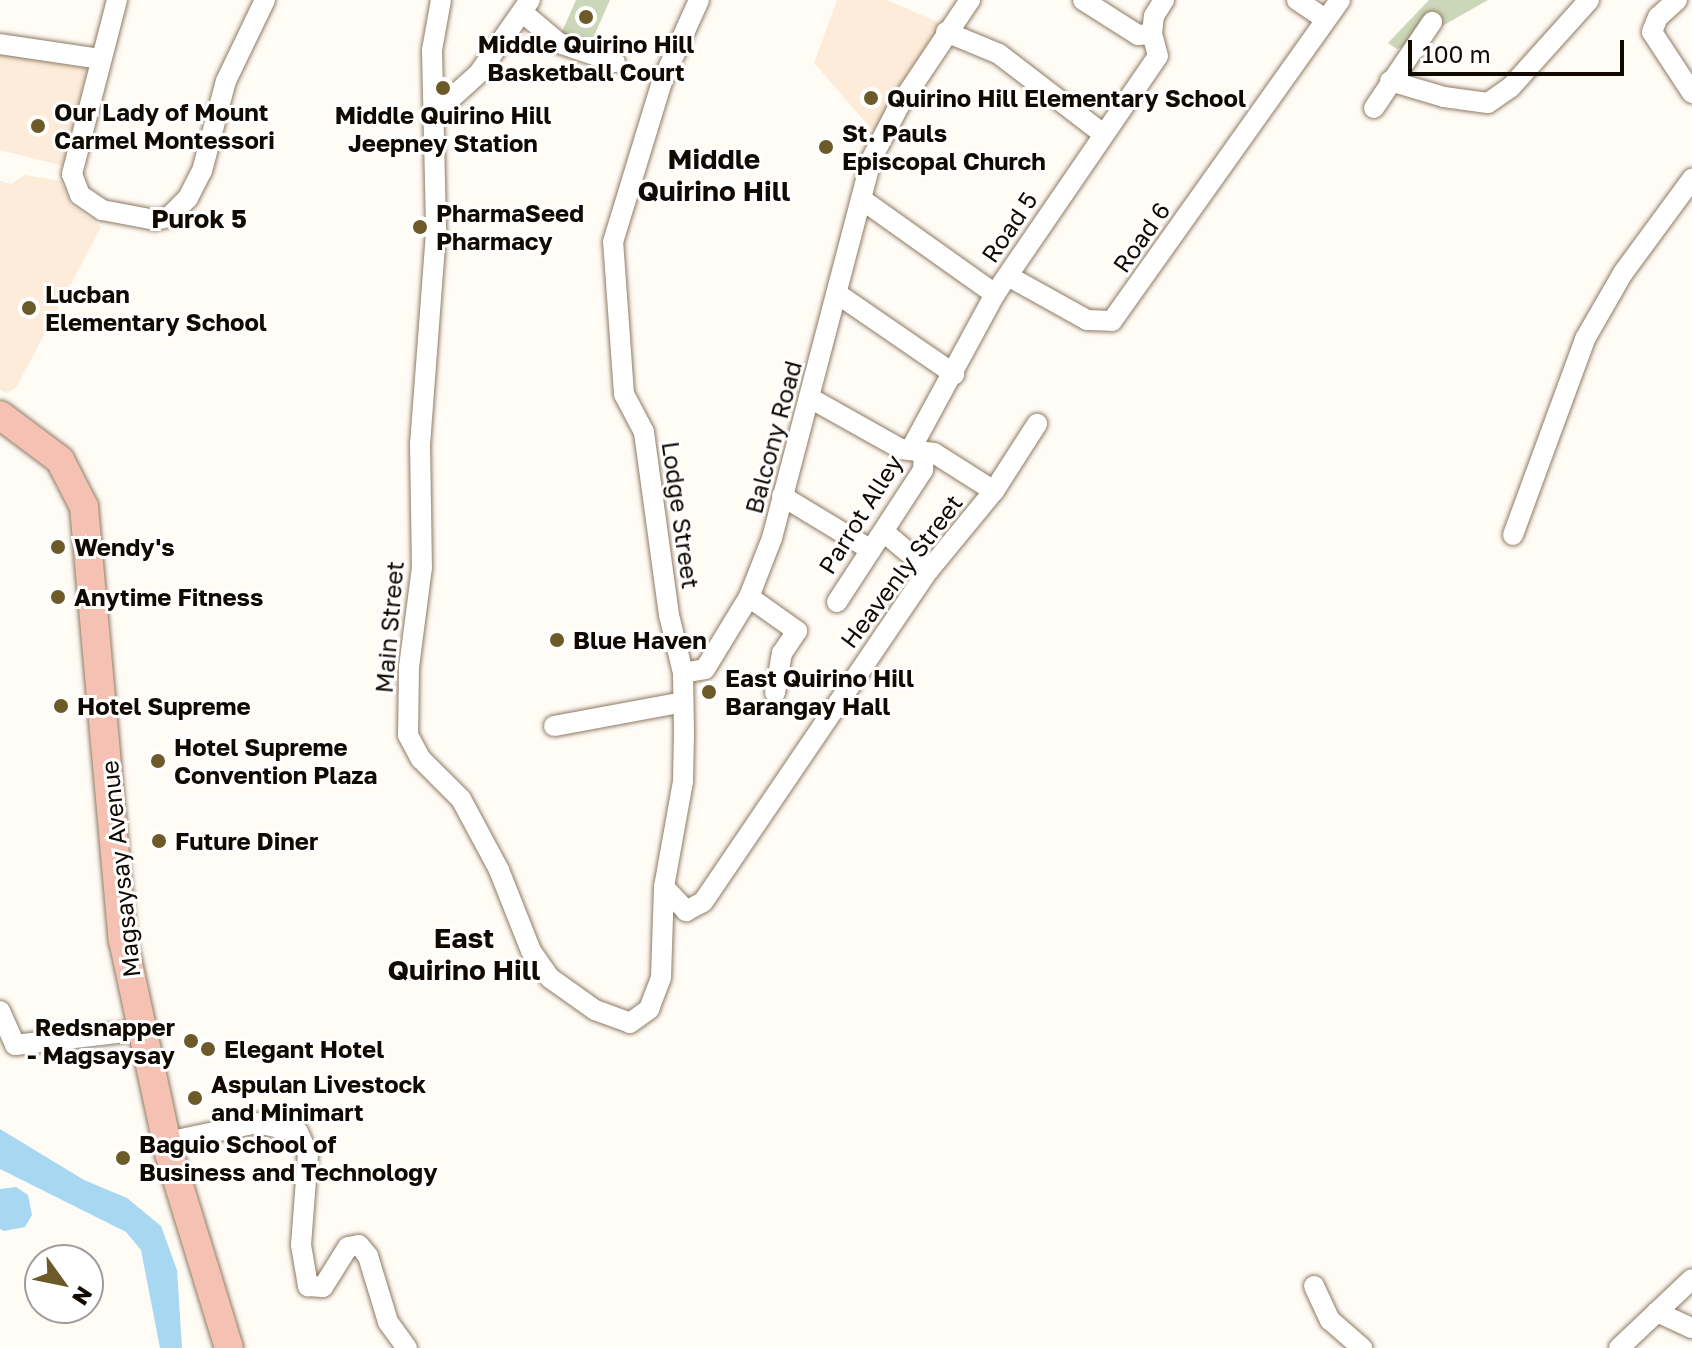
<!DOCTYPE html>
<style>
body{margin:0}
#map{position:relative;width:1692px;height:1348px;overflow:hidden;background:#fffbf5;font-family:"Golos Text",sans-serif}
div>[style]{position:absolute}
.built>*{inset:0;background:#fcecd9}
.green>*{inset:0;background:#cbd7b8}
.water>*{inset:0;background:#a8d7f1}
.roads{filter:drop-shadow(0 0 2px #8e7b63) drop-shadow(0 0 2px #8e7b63)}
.minor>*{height:20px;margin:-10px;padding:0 10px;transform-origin:10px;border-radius:10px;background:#fff}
.highway>*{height:28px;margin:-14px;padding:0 14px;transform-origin:14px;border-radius:14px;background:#f4c1b2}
.dots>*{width:22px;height:22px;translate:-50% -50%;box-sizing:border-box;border:4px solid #fff;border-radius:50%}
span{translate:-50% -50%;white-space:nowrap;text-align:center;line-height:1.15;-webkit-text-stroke:6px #fff;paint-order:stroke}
.poi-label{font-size:24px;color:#100a03;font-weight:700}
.left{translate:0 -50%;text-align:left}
.right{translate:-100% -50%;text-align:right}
.street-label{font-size:24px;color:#100a03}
.neighbourhood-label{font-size:26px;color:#100a03;font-weight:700}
.quarter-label{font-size:28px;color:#100a03;font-weight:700}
.north{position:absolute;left:24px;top:1244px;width:80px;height:80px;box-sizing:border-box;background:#fff;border:2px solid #9f9d9a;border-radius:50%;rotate:123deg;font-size:22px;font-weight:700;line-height:32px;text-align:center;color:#100a03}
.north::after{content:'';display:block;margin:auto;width:28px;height:36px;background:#6c5a28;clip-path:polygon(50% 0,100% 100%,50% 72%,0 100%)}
.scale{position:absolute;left:1408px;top:40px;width:216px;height:36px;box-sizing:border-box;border:4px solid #100a03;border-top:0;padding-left:10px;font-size:24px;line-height:28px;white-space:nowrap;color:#100a03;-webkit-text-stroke:6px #fff;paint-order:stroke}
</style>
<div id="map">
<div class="built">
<i style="clip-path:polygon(837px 0,887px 0,944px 25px,875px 133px,814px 63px)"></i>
<i style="clip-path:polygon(0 54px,54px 59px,87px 69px,64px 166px,0 150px)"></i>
<i style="clip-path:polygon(25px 175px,61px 181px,71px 205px,101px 227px,16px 388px,6px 393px,0 390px,0 181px,11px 184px)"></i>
</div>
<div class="green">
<i style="clip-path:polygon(576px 0,610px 0,589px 47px,561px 34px)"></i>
<i style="clip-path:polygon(1429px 0,1488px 0,1407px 46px,1397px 49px,1388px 43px)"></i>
</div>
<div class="water">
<i style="clip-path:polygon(0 1129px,84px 1180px,127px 1198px,161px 1226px,177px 1270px,182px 1348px,160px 1348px,141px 1250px,126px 1232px,0 1169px)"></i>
<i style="clip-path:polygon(16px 1187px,28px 1195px,32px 1215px,25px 1227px,4px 1231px,0 1229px,0 1189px)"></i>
</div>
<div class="roads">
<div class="minor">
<i style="left:117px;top:0;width:180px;rotate:104.5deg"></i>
<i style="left:72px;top:174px;width:22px;rotate:69deg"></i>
<i style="left:80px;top:195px;width:27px;rotate:34deg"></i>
<i style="left:102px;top:210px;width:54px;rotate:10.7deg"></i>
<i style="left:155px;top:220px;width:14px;rotate:-12deg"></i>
<i style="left:169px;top:217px;width:27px;rotate:-45deg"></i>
<i style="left:188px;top:198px;width:30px;rotate:-63deg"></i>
<i style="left:202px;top:171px;width:93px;rotate:-75.1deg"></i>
<i style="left:226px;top:81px;width:90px;rotate:-64.3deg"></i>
<i style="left:441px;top:0;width:51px;rotate:100.2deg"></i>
<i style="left:432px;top:50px;width:182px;rotate:88.7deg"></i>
<i style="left:436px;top:232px;width:212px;rotate:94.3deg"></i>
<i style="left:420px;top:443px;width:124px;rotate:89.1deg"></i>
<i style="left:422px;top:567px;width:101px;rotate:97.4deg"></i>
<i style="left:409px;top:667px;width:68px;rotate:90.8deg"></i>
<i style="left:408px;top:735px;width:27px;rotate:62deg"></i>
<i style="left:421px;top:759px;width:57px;rotate:45deg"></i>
<i style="left:461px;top:799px;width:81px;rotate:61.8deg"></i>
<i style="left:499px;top:870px;width:87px;rotate:68.4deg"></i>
<i style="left:531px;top:951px;width:33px;rotate:55deg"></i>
<i style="left:550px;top:978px;width:55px;rotate:35.4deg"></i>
<i style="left:595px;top:1010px;width:37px;rotate:20deg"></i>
<i style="left:630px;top:1023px;width:24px;rotate:-36deg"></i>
<i style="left:649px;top:1009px;width:34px;rotate:-69deg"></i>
<i style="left:661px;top:977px;width:90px;rotate:-88.1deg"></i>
<i style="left:664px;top:887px;width:108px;rotate:-79.8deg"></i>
<i style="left:683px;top:781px;width:48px;rotate:-88.8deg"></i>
<i style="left:684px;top:733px;width:60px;rotate:-91deg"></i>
<i style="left:683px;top:673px;width:60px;rotate:-103.6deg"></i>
<i style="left:669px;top:615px;width:185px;rotate:-97.8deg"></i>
<i style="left:644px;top:432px;width:43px;rotate:-117.8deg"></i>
<i style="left:624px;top:394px;width:152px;rotate:-94.1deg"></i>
<i style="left:613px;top:242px;width:167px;rotate:-73deg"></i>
<i style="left:662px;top:82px;width:90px;rotate:-65.7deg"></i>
<i style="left:1083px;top:0;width:65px;rotate:32.5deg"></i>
<i style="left:1138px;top:35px;width:14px;rotate:-4deg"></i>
<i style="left:1297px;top:0;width:34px;rotate:34deg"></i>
<i style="left:1677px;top:0;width:25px;rotate:138deg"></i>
<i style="left:1658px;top:17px;width:16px;rotate:112deg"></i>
<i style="left:1652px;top:32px;width:73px;rotate:56.7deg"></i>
<i style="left:522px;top:12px;width:48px;rotate:40deg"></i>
<i style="left:559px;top:43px;width:59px;rotate:18.7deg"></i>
<i style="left:946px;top:32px;width:57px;rotate:22.5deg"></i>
<i style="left:999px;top:54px;width:130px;rotate:37.5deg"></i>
<i style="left:0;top:44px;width:101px;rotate:8.5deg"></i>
<i style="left:1390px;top:81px;width:56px;rotate:16.5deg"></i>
<i style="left:1444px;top:97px;width:44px;rotate:7.8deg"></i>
<i style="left:1488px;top:103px;width:28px;rotate:-35deg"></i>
<i style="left:1511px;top:87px;width:117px;rotate:-48.1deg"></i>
<i style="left:1374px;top:108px;width:104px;rotate:-56deg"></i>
<i style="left:436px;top:112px;width:58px;rotate:-42.2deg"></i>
<i style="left:479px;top:73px;width:89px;rotate:-55.1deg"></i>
<i style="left:864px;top:201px;width:161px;rotate:35.4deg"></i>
<i style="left:1008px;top:276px;width:90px;rotate:29.1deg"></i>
<i style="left:1087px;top:320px;width:25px;rotate:2deg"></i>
<i style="left:1112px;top:321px;width:394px;rotate:-54.6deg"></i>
<i style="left:839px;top:295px;width:140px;rotate:34.5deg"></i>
<i style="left:810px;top:398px;width:104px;rotate:29.3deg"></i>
<i style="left:901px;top:449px;width:33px;rotate:7deg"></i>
<i style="left:934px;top:453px;width:71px;rotate:32.3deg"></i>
<i style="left:912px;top:447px;width:174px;rotate:-61.5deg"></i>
<i style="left:995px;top:294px;width:288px;rotate:-55.6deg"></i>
<i style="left:1158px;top:56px;width:23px;rotate:-105deg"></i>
<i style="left:1152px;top:34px;width:18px;rotate:-84deg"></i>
<i style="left:1154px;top:16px;width:19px;rotate:-58deg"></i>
<i style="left:782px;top:496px;width:104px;rotate:31.2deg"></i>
<i style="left:884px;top:532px;width:59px;rotate:40.2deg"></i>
<i style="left:1513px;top:535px;width:209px;rotate:-69.8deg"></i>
<i style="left:1585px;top:339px;width:76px;rotate:-60.1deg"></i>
<i style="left:1623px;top:273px;width:117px;rotate:-53.7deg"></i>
<i style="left:749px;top:597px;width:59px;rotate:35.3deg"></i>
<i style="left:797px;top:631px;width:27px;rotate:124deg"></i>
<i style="left:782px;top:653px;width:40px;rotate:100deg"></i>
<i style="left:837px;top:602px;width:158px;rotate:-56.9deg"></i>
<i style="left:923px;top:470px;width:17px;rotate:-87deg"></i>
<i style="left:683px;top:673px;width:22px;rotate:-10deg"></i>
<i style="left:705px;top:669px;width:84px;rotate:-58.6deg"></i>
<i style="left:749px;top:597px;width:63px;rotate:-68.7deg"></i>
<i style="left:772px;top:538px;width:391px;rotate:-75.3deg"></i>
<i style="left:871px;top:160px;width:61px;rotate:-62.6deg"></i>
<i style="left:899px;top:106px;width:128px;rotate:-56.2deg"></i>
<i style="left:554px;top:726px;width:131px;rotate:-10.5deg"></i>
<i style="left:664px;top:887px;width:33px;rotate:47deg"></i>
<i style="left:686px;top:911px;width:19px;rotate:-28deg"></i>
<i style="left:703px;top:902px;width:402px;rotate:-55.8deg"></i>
<i style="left:929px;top:570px;width:102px;rotate:-50.6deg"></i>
<i style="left:994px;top:491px;width:80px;rotate:-57.3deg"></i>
<i style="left:0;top:1011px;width:37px;rotate:66deg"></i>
<i style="left:15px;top:1045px;width:128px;rotate:-6.7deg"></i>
<i style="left:167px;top:1142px;width:92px;rotate:-11.9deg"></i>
<i style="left:257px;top:1123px;width:42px;rotate:12.4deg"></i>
<i style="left:298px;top:1132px;width:24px;rotate:66deg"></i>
<i style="left:308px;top:1154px;width:91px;rotate:94.4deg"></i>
<i style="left:301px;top:1245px;width:42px;rotate:80.3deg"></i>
<i style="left:308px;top:1286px;width:15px;rotate:4deg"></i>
<i style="left:323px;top:1287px;width:47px;rotate:-58deg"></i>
<i style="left:348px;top:1247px;width:11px;rotate:-10deg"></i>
<i style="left:359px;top:1245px;width:14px;rotate:51deg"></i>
<i style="left:368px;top:1256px;width:69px;rotate:73.1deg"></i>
<i style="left:388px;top:1322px;width:32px;rotate:54deg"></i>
<i style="left:1314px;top:1286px;width:38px;rotate:65deg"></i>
<i style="left:1330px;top:1320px;width:43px;rotate:41.2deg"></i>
<i style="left:1657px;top:1312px;width:38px;rotate:25deg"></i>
<i style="left:1619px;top:1348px;width:100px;rotate:-43.4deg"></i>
</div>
<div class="highway">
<i style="left:0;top:415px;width:75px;rotate:36.9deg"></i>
<i style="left:60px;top:460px;width:53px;rotate:62.9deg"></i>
<i style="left:84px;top:507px;width:435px;rotate:84.9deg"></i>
<i style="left:123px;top:940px;width:218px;rotate:77.8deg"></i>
<i style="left:169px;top:1153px;width:204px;rotate:72.9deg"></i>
</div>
</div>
<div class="dots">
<i style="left:586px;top:17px;background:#6c5a28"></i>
<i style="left:443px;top:88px;background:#6c5a28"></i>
<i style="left:871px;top:98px;background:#6c5a28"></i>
<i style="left:38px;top:126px;background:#6c5a28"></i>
<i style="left:826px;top:147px;background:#6c5a28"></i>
<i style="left:420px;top:227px;background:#6c5a28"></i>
<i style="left:29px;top:308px;background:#6c5a28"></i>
<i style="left:58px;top:547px;background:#6c5a28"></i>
<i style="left:58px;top:597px;background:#6c5a28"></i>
<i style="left:557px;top:640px;background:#6c5a28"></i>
<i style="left:709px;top:692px;background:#6c5a28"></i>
<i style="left:61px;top:706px;background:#6c5a28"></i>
<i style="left:158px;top:761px;background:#6c5a28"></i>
<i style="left:159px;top:841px;background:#6c5a28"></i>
<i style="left:191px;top:1041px;background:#6c5a28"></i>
<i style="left:208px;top:1049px;background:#6c5a28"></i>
<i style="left:195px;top:1098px;background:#6c5a28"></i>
<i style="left:123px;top:1158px;background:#6c5a28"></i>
</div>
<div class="poi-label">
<span style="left:586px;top:58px">Middle Quirino Hill<br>Basketball Court</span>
<span class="left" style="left:887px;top:98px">Quirino Hill Elementary School</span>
<span class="left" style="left:54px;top:126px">Our Lady of Mount<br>Carmel Montessori</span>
<span style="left:443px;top:129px">Middle Quirino Hill<br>Jeepney Station</span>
<span class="left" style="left:842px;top:147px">St. Pauls<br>Episcopal Church</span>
<span class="left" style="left:436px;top:227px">PharmaSeed<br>Pharmacy</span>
<span class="left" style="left:45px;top:308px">Lucban<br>Elementary School</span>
<span class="left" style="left:74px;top:547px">Wendy's</span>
<span class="left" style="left:74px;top:597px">Anytime Fitness</span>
<span class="left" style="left:573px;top:640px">Blue Haven</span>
<span class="left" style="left:725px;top:692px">East Quirino Hill<br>Barangay Hall</span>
<span class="left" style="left:77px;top:706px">Hotel Supreme</span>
<span class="left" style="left:174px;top:761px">Hotel Supreme<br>Convention Plaza</span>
<span class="left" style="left:175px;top:841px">Future Diner</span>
<span class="right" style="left:175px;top:1041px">Redsnapper<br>- Magsaysay</span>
<span class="left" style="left:224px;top:1049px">Elegant Hotel</span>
<span class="left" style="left:211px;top:1098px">Aspulan Livestock<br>and Minimart</span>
<span class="left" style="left:139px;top:1158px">Baguio School of<br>Business and Technology</span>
</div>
<div class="street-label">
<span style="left:1009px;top:227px;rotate:-56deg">Road 5</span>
<span style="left:1141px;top:237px;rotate:-55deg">Road 6</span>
<span style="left:773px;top:437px;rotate:-75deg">Balcony Road</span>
<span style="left:860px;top:514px;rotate:-58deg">Parrot Alley</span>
<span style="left:681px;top:515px;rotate:82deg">Lodge Street</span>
<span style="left:901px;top:571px;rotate:-53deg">Heavenly Street</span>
<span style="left:389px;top:627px;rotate:-85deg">Main Street</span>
<span style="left:120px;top:869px;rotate:-96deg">Magsaysay Avenue</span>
</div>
<div class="neighbourhood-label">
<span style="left:199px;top:219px">Purok 5</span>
</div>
<div class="quarter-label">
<span style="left:714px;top:175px">Middle<br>Quirino Hill</span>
<span style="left:464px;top:954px">East<br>Quirino Hill</span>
</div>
<div class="north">N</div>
<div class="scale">100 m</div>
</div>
